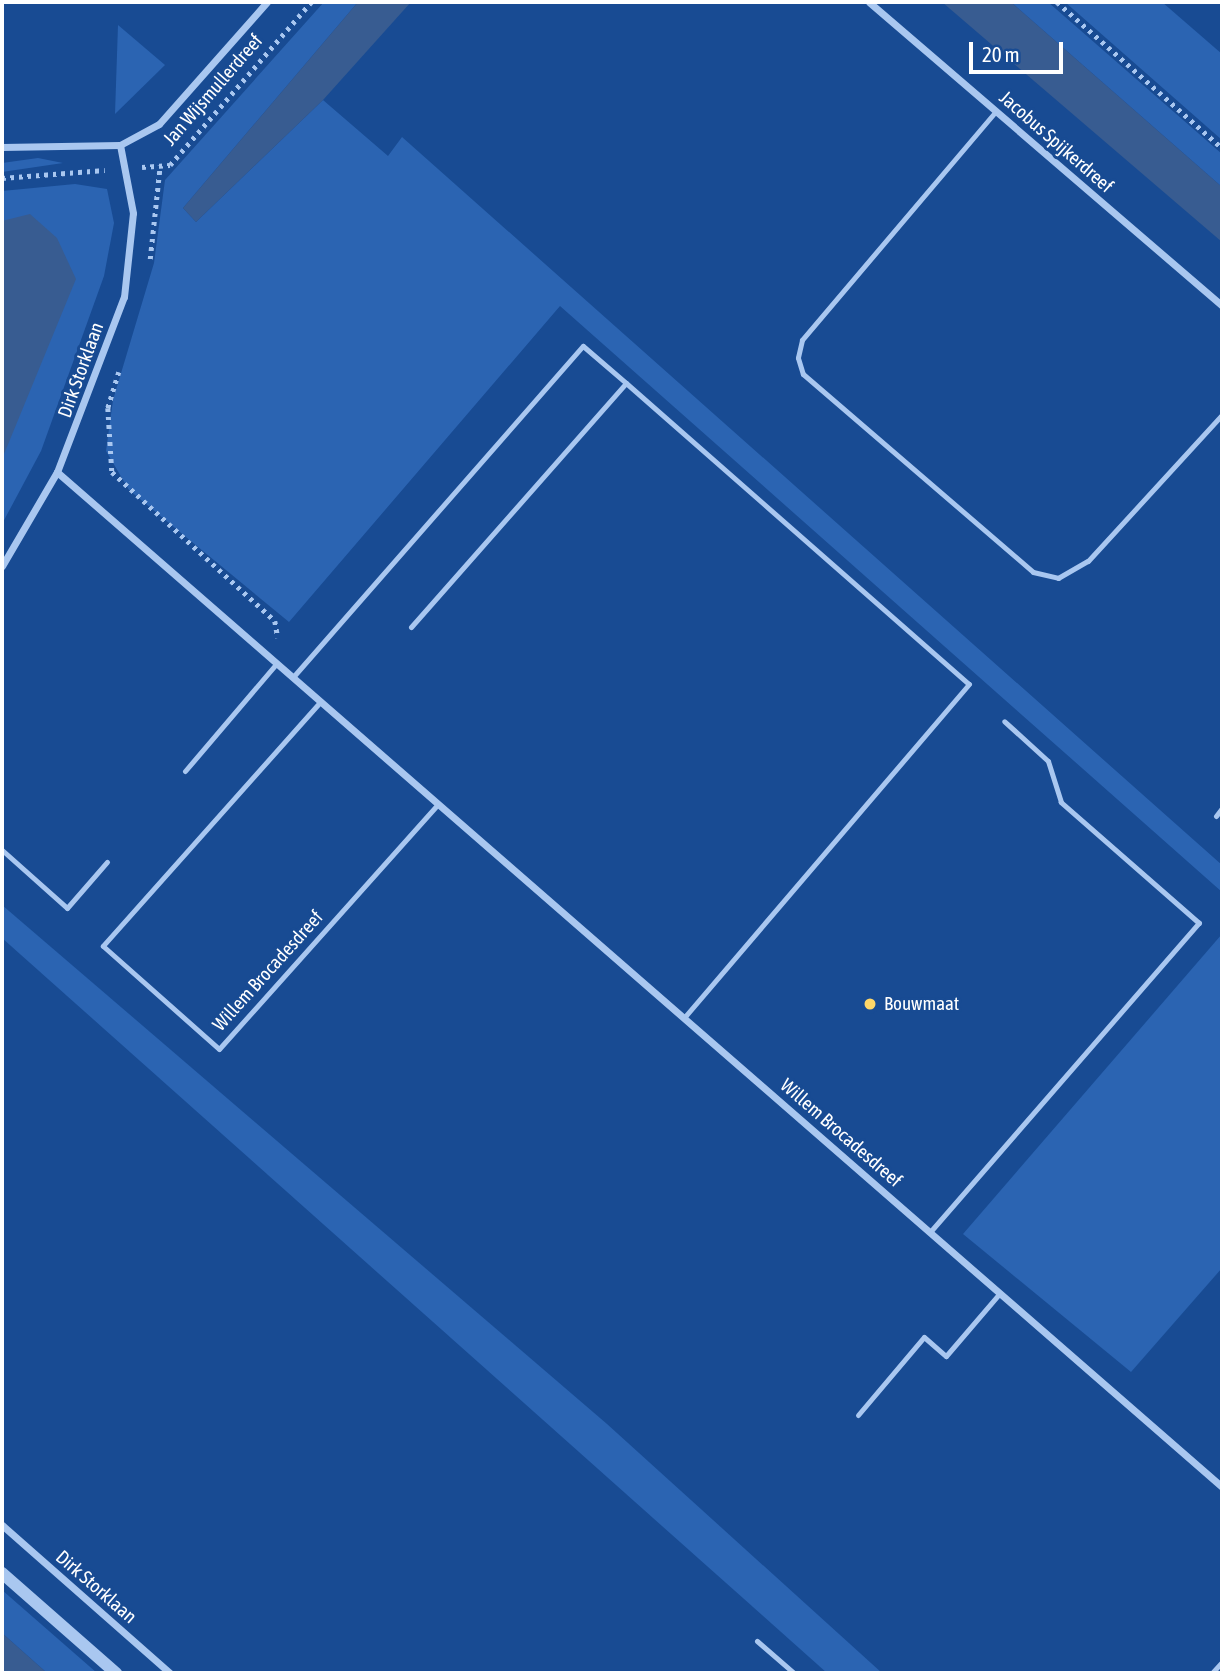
<!DOCTYPE html>
<style>
body{margin:0}
#map{position:relative;width:1224px;height:1675px;overflow:hidden;background:#184b93;font-family:"Asap Condensed",sans-serif}
div>[style]{position:absolute}
.green>*{inset:0;background:#2b64b2}
.water>*{inset:0;background:#385c91}
.path>*{height:4.5px;margin-top:-2.25px;transform-origin:0;background:repeating-linear-gradient(90deg,#a9c7f0 0 3.5px,transparent 0 8.5px)}
.service>*{height:5px;margin:-2.5px;padding:0 2.5px;transform-origin:2.5px;border-radius:2.5px;background:#a9c7f0}
.minor>*{height:7px;margin:-3.5px;padding:0 3.5px;transform-origin:3.5px;border-radius:3.5px;background:#a9c7f0}
.tertiary>*{height:12px;margin:-6px;padding:0 6px;transform-origin:6px;border-radius:6px;background:#a9c7f0}
.dots>*{width:19px;height:19px;translate:-50% -50%;box-sizing:border-box;border:4px solid #184b93;border-radius:50%}
span{translate:-50% -50%;white-space:nowrap;text-align:center;line-height:1.15;-webkit-text-stroke:6px #184b93;paint-order:stroke}
.street-label{font-size:19px;color:#fff}
.poi-label{font-size:19px;color:#fff}
.left{translate:0 -50%;text-align:left}
.frame{position:absolute;inset:0;border:4px solid #fff;pointer-events:none}
.scale{position:absolute;left:969px;top:42px;width:94px;height:32px;box-sizing:border-box;border:4px solid #fff;border-top:0;padding-left:9px;font-size:21px;line-height:24px;white-space:nowrap;color:#fff;-webkit-text-stroke:5px #184b93;paint-order:stroke}
</style>
<div id="map">
<div class="green">
<i style="clip-path:polygon(324px 2px,358px 2px,183px 208px,196px 222px,323px 100px,388px 156px,402px 137px,1222px 865px,1222px 892px,560px 306px,289px 622px,129px 490px,106px 451px,113px 400px,154px 263px,165px 180px)"></i>
<i style="clip-path:polygon(1011px 2px,1048px 2px,1222px 154px,1222px 187px)"></i>
<i style="clip-path:polygon(1065px 2px,1162px 2px,1222px 54px,1222px 140px)"></i>
<i style="clip-path:polygon(118px 25px,165px 65px,115px 114px)"></i>
<i style="clip-path:polygon(38px 158px,63px 163px,2px 172px,2px 163px)"></i>
<i style="clip-path:polygon(75px 184px,107px 189px,114px 223px,104px 276px,41px 451px,2px 524px,2px 191px)"></i>
<i style="clip-path:polygon(2px 905px,607px 1424px,882px 1673px,827px 1673px,2px 938px)"></i>
<i style="clip-path:polygon(1222px 934px,1222px 1268px,1131px 1372px,963px 1234px)"></i>
<i style="clip-path:polygon(2px 1590px,97px 1673px,47px 1673px,2px 1633px)"></i>
</div>
<div class="water">
<i style="clip-path:polygon(358px 2px,411px 2px,323px 100px,196px 222px,183px 208px)"></i>
<i style="clip-path:polygon(942px 2px,1011px 2px,1222px 187px,1222px 242px)"></i>
<i style="clip-path:polygon(30px 214px,57px 238px,76px 279px,2px 459px,2px 221px)"></i>
<i style="clip-path:polygon(2px 1633px,47px 1673px,2px 1673px)"></i>
</div>
<div class="path">
<i style="left:1057px;top:2px;width:220px;rotate:41.5deg"></i>
<i style="left:142px;top:167px;width:28px;rotate:-4deg"></i>
<i style="left:170px;top:165px;width:216px;rotate:-49.1deg"></i>
<i style="left:2px;top:178px;width:103px;rotate:-4.4deg"></i>
<i style="left:150px;top:259px;width:94px;rotate:-83.9deg"></i>
<i style="left:119px;top:372px;width:38px;rotate:107deg"></i>
<i style="left:108px;top:408px;width:64px;rotate:86.4deg"></i>
<i style="left:112px;top:472px;width:221px;rotate:42.4deg"></i>
<i style="left:275px;top:621px;width:17px;rotate:80deg"></i>
</div>
<div class="service">
<i style="left:996px;top:111px;width:300px;rotate:130.3deg"></i>
<i style="left:802px;top:340px;width:18px;rotate:103deg"></i>
<i style="left:798px;top:358px;width:17px;rotate:73deg"></i>
<i style="left:803px;top:374px;width:303px;rotate:40.7deg"></i>
<i style="left:1033px;top:572px;width:26px;rotate:13deg"></i>
<i style="left:1058px;top:578px;width:34px;rotate:-30deg"></i>
<i style="left:1088px;top:561px;width:198px;rotate:-47.5deg"></i>
<i style="left:411px;top:627px;width:325px;rotate:-48.6deg"></i>
<i style="left:293px;top:677px;width:440px;rotate:-48.8deg"></i>
<i style="left:583px;top:346px;width:57px;rotate:40.7deg"></i>
<i style="left:626px;top:383px;width:456px;rotate:41.3deg"></i>
<i style="left:969px;top:684px;width:439px;rotate:130.5deg"></i>
<i style="left:321px;top:701px;width:328px;rotate:131.7deg"></i>
<i style="left:103px;top:946px;width:155px;rotate:41.6deg"></i>
<i style="left:219px;top:1049px;width:329px;rotate:-48.2deg"></i>
<i style="left:185px;top:771px;width:142px;rotate:-49.6deg"></i>
<i style="left:1216px;top:816px;width:10px;rotate:-53deg"></i>
<i style="left:2px;top:850px;width:87px;rotate:41.7deg"></i>
<i style="left:67px;top:908px;width:61px;rotate:-49deg"></i>
<i style="left:930px;top:1232px;width:410px;rotate:-49deg"></i>
<i style="left:1199px;top:923px;width:184px;rotate:-138.8deg"></i>
<i style="left:1061px;top:802px;width:43px;rotate:-107.6deg"></i>
<i style="left:1048px;top:761px;width:59px;rotate:-137.7deg"></i>
<i style="left:858px;top:1415px;width:102px;rotate:-49.8deg"></i>
<i style="left:924px;top:1337px;width:29px;rotate:41deg"></i>
<i style="left:946px;top:1356px;width:83px;rotate:-49.4deg"></i>
<i style="left:757px;top:1641px;width:49px;rotate:40.9deg"></i>
<i style="left:1212px;top:1673px;width:15px;rotate:-48deg"></i>
</div>
<div class="minor">
<i style="left:869px;top:2px;width:466px;rotate:40.7deg"></i>
<i style="left:120px;top:145px;width:44px;rotate:-28.3deg"></i>
<i style="left:159px;top:124px;width:163px;rotate:-48.5deg"></i>
<i style="left:2px;top:147px;width:118px;rotate:-1deg"></i>
<i style="left:57px;top:472px;width:1545px;rotate:41.06deg"></i>
<i style="left:2px;top:566px;width:109px;rotate:-59.7deg"></i>
<i style="left:57px;top:472px;width:187px;rotate:-69.1deg"></i>
<i style="left:124px;top:297px;width:84px;rotate:-83.9deg"></i>
<i style="left:133px;top:213px;width:69px;rotate:-100.8deg"></i>
<i style="left:2px;top:1525px;width:224px;rotate:41.4deg"></i>
</div>
<div class="tertiary">
<i style="left:2px;top:1573px;width:152px;rotate:41.3deg"></i>
</div>
<div class="dots">
<i style="left:870px;top:1004px;background:#ffd768"></i>
</div>
<div class="street-label">
<span style="left:213px;top:90px;rotate:-49deg">Jan Wijsmullerdreef</span>
<span style="left:1056px;top:142px;rotate:41deg">Jacobus Spijkerdreef</span>
<span style="left:81px;top:370px;rotate:-70deg">Dirk Storklaan</span>
<span style="left:268px;top:971px;rotate:-48deg">Willem Brocadesdreef</span>
<span style="left:841px;top:1133px;rotate:41deg">Willem Brocadesdreef</span>
<span style="left:96px;top:1587px;rotate:41deg">Dirk Storklaan</span>
</div>
<div class="poi-label">
<span class="left" style="left:884px;top:1004px">Bouwmaat</span>
</div>
<div class="frame"></div>
<div class="scale">20 m</div>
</div>
